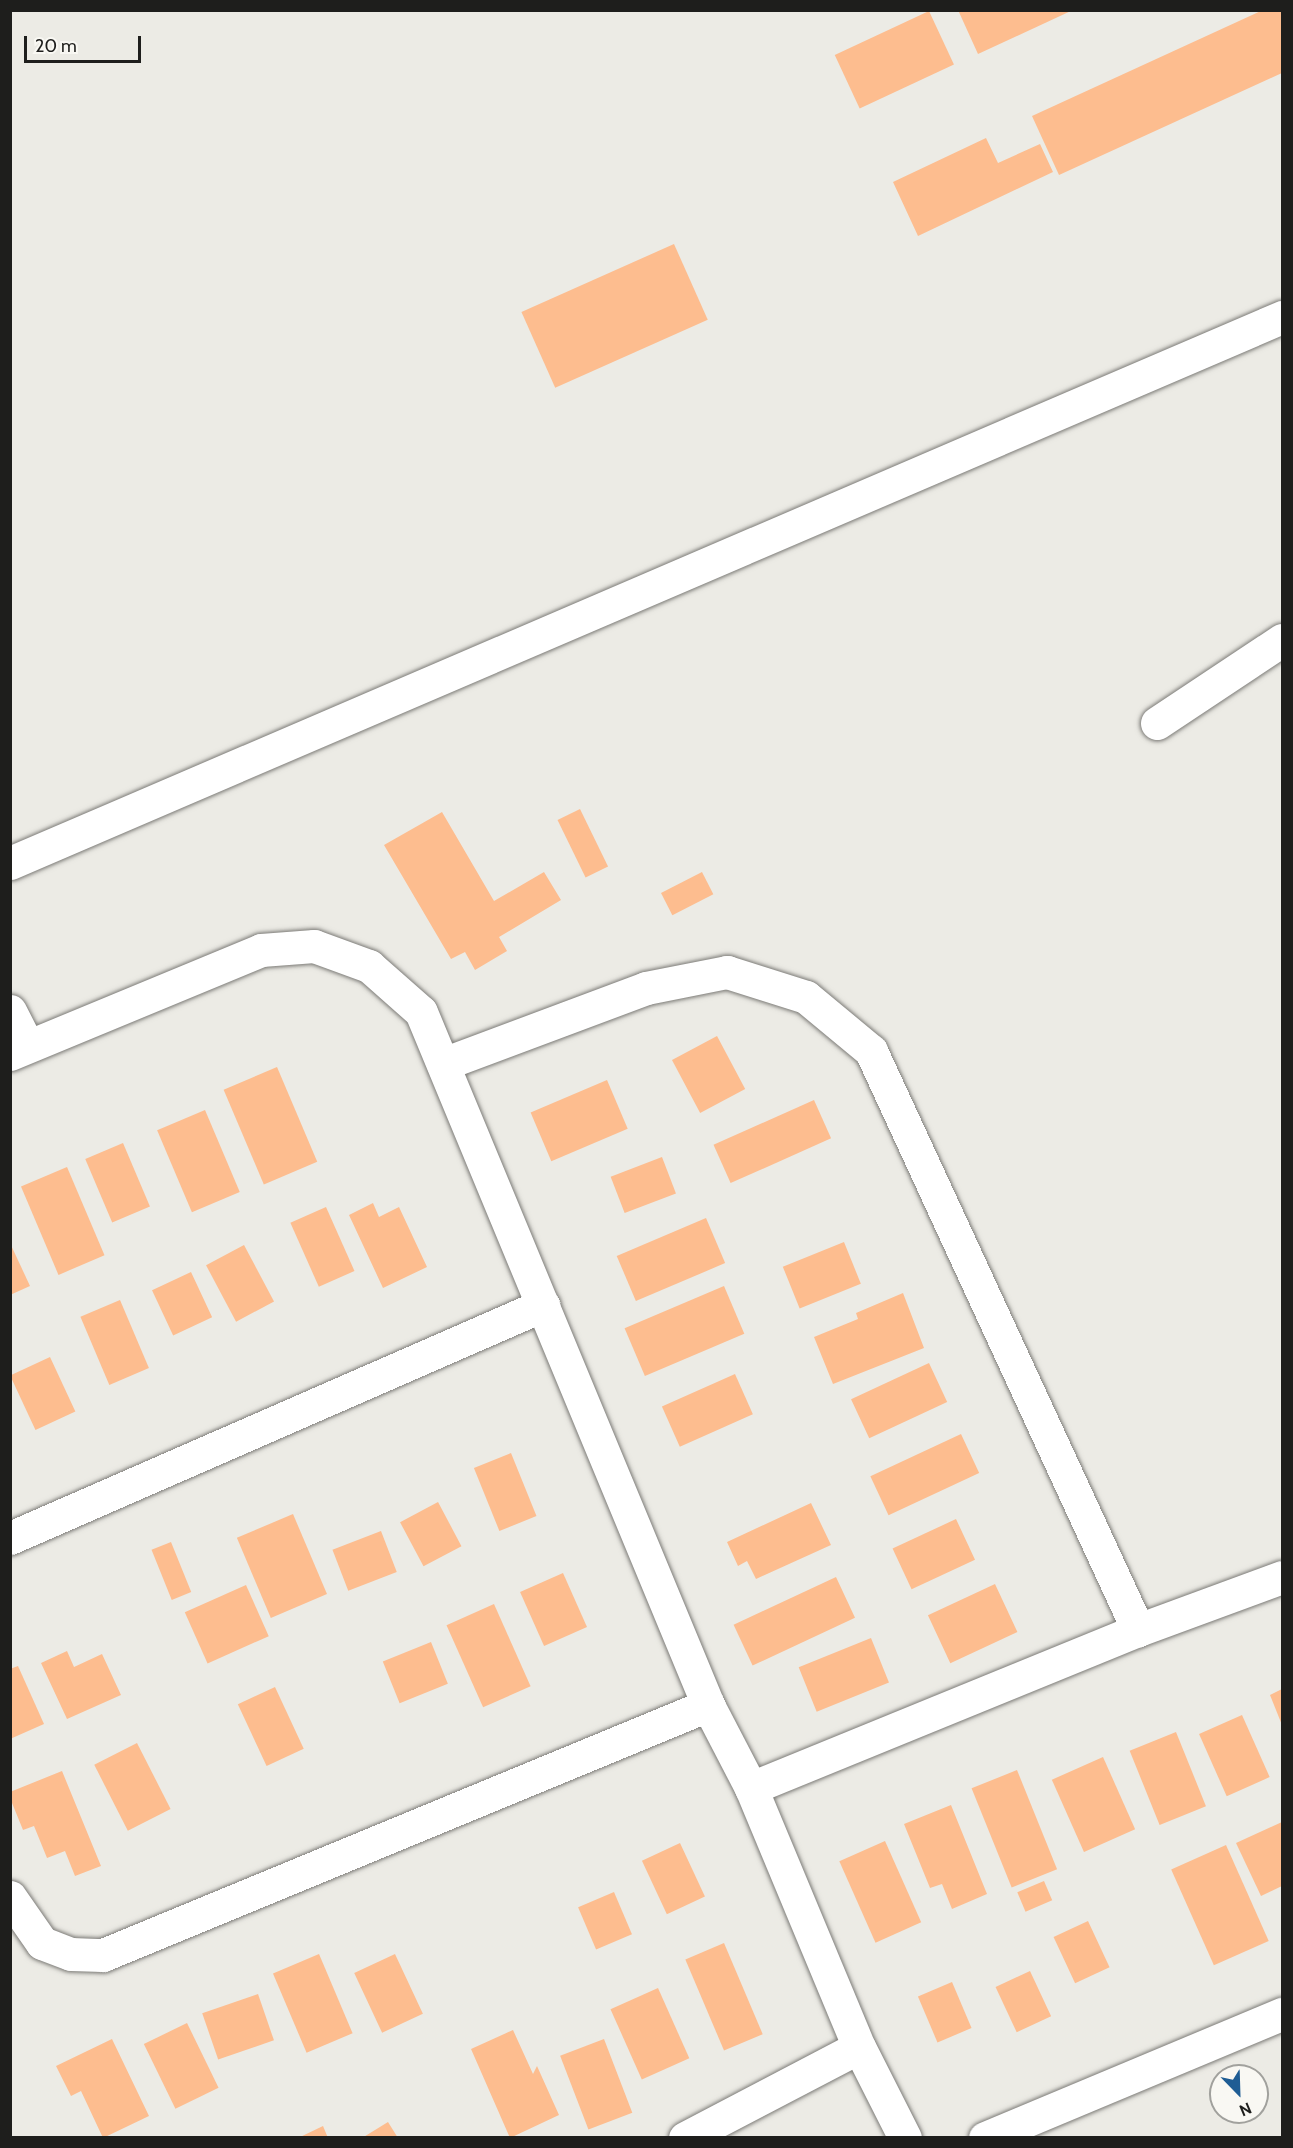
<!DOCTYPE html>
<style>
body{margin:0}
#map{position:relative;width:1293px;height:2148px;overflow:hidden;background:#ecebe5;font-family:Cabin,sans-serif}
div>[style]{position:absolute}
.building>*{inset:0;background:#fdbd8f;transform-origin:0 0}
.roads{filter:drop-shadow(0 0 2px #7c7b77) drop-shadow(0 0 2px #7c7b77)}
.minor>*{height:33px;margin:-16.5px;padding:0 16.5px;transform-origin:16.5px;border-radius:16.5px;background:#fff}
span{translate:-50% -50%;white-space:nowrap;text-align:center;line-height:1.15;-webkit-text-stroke:6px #f9f8f3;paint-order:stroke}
.frame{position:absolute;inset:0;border:12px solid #1e1e1c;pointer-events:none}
.north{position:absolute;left:1209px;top:2064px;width:60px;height:60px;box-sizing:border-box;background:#f9f8f3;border:2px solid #a1a19d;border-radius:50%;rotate:157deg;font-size:16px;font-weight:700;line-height:24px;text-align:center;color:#1e1e1c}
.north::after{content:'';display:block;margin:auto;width:21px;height:27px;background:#1f5d94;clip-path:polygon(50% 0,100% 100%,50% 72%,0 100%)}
.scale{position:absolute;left:24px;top:36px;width:117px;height:27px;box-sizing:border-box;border:3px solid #1e1e1c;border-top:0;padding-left:8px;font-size:18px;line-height:21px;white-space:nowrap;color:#1e1e1c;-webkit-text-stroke:4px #f9f8f3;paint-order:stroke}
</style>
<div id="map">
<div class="building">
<i style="clip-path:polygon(958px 10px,1073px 10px,978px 54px)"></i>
<i style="clip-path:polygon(1263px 10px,1282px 10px,1282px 73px,1059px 175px,1032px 116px)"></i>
<i style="left:929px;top:11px;width:59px;height:104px;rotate:65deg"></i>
<i style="clip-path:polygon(986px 138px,998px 163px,1040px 144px,1053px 172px,918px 236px,893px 182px)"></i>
<i style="left:674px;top:244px;width:83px;height:167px;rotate:66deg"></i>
<i style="left:580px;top:809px;width:64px;height:25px;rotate:64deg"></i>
<i style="clip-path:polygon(442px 812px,494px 901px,544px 872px,561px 900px,499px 937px,507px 951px,475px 970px,465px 952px,451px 959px,384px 845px)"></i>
<i style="left:702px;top:872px;width:25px;height:46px;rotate:63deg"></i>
<i style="left:717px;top:1036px;width:60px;height:51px;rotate:62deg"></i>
<i style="left:277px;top:1067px;width:103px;height:58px;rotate:67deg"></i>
<i style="left:607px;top:1080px;width:53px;height:83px;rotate:67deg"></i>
<i style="left:814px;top:1100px;width:42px;height:110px;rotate:66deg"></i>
<i style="left:205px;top:1110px;width:89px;height:52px;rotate:67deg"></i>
<i style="left:123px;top:1143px;width:69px;height:41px;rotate:67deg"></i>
<i style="left:662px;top:1157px;width:39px;height:55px;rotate:69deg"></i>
<i style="left:67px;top:1167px;width:96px;height:50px;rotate:67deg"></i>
<i style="clip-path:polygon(373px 1203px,379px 1217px,399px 1207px,427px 1267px,383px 1288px,349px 1215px)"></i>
<i style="left:326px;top:1207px;width:70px;height:39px;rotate:66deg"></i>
<i style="left:706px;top:1218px;width:49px;height:97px;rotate:67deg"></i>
<i style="left:844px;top:1242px;width:45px;height:66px;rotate:68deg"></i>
<i style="clip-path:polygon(10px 1243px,30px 1286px,10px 1295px)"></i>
<i style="left:244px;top:1245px;width:64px;height:43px;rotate:62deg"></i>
<i style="left:191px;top:1272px;width:50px;height:43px;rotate:65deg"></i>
<i style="left:724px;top:1286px;width:52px;height:108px;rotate:67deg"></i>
<i style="clip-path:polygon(903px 1293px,924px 1348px,833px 1384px,814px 1337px,858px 1319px,856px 1313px)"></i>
<i style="left:120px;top:1300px;width:74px;height:43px;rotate:67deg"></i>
<i style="left:50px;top:1357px;width:60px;height:44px;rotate:65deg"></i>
<i style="left:929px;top:1363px;width:43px;height:86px;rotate:65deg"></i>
<i style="left:735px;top:1374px;width:44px;height:80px;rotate:66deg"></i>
<i style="left:961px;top:1434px;width:43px;height:100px;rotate:65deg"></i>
<i style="left:511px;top:1453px;width:68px;height:40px;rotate:68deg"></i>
<i style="left:438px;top:1502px;width:50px;height:43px;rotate:62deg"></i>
<i style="clip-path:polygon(811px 1503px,831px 1545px,756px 1579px,747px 1561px,738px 1566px,727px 1542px)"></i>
<i style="left:293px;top:1514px;width:87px;height:61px;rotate:67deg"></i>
<i style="left:956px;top:1519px;width:45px;height:70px;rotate:65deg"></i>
<i style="left:381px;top:1531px;width:44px;height:52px;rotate:69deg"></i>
<i style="left:171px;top:1542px;width:54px;height:21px;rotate:68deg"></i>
<i style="left:563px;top:1573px;width:59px;height:47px;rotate:66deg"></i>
<i style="left:836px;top:1577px;width:45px;height:113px;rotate:65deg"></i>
<i style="left:995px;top:1584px;width:53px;height:74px;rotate:65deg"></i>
<i style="left:246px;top:1585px;width:56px;height:67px;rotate:66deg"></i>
<i style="left:494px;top:1604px;width:90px;height:52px;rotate:66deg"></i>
<i style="left:871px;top:1638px;width:48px;height:78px;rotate:68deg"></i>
<i style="left:431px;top:1642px;width:45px;height:52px;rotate:68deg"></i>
<i style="clip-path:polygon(67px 1651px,74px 1667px,102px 1654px,121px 1695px,67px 1719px,41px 1663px)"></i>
<i style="clip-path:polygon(18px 1666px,44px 1724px,10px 1739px,10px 1669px)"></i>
<i style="left:275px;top:1687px;width:68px;height:41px;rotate:65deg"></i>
<i style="clip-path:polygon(1282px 1689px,1282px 1725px,1270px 1695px)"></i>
<i style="left:1242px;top:1715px;width:68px;height:47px;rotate:66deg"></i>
<i style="left:1176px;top:1732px;width:80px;height:50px;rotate:68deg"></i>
<i style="left:137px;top:1743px;width:74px;height:48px;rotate:63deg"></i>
<i style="left:1103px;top:1757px;width:79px;height:56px;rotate:66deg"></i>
<i style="left:1017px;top:1770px;width:107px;height:49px;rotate:68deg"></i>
<i style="clip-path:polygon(62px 1771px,101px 1866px,75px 1876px,65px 1851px,47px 1858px,34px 1826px,23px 1830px,10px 1798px,10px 1792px)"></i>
<i style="clip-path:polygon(951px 1805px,987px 1894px,952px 1909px,942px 1884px,930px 1888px,904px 1824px)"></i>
<i style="clip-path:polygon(1282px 1822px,1282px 1886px,1261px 1896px,1236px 1843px)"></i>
<i style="left:885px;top:1841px;width:89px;height:50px;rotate:66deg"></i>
<i style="left:680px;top:1843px;width:59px;height:42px;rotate:65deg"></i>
<i style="left:1226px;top:1845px;width:105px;height:60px;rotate:66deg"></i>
<i style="left:1044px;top:1881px;width:21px;height:29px;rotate:67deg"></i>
<i style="left:614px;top:1892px;width:46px;height:39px;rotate:67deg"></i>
<i style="left:1088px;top:1921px;width:51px;height:38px;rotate:65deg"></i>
<i style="left:724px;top:1943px;width:99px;height:42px;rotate:67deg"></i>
<i style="left:319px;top:1954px;width:86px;height:50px;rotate:67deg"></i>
<i style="left:395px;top:1954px;width:66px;height:45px;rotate:65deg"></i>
<i style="left:1030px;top:1971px;width:50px;height:38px;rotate:65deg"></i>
<i style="left:952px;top:1982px;width:50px;height:37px;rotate:67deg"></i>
<i style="left:658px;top:1988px;width:77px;height:52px;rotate:66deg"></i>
<i style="left:258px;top:1994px;width:49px;height:59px;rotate:71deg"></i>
<i style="left:187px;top:2023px;width:72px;height:48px;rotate:64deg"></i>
<i style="clip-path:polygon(513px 2030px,533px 2074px,537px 2066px,559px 2115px,510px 2138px,471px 2049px)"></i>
<i style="clip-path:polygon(112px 2039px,149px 2116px,103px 2138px,81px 2091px,71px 2096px,56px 2066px)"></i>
<i style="left:604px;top:2039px;width:79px;height:47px;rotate:69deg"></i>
<i style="clip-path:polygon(388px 2122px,398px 2138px,362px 2138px)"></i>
<i style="clip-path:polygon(323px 2126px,328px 2138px,298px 2138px)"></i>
</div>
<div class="roads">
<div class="minor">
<i style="left:1157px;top:723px;width:150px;rotate:-33.6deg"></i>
<i style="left:10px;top:863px;width:1384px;rotate:-23.23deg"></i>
<i style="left:10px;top:1011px;width:39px;rotate:63deg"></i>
<i style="left:10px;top:1054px;width:272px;rotate:-22.5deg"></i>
<i style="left:261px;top:950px;width:53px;rotate:-4.3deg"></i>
<i style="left:314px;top:946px;width:59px;rotate:20deg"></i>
<i style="left:369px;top:966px;width:69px;rotate:41.5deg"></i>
<i style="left:421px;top:1012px;width:750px;rotate:67.5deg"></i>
<i style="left:708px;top:1705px;width:93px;rotate:62.6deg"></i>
<i style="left:751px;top:1788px;width:281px;rotate:67.4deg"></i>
<i style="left:859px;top:2047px;width:102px;rotate:63.2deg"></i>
<i style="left:443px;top:1064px;width:217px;rotate:-20.5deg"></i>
<i style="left:646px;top:988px;width:83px;rotate:-11.2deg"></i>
<i style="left:727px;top:972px;width:83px;rotate:17.6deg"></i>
<i style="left:806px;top:997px;width:85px;rotate:39.7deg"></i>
<i style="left:871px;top:1051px;width:638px;rotate:65.24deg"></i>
<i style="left:1138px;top:1630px;width:418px;rotate:157.8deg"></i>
<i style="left:10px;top:1538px;width:582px;rotate:-23.61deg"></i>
<i style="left:1138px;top:1630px;width:153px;rotate:-20.2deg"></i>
<i style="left:10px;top:1897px;width:56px;rotate:55.2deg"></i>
<i style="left:42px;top:1943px;width:31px;rotate:21deg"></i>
<i style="left:71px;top:1954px;width:32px;rotate:2deg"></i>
<i style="left:103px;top:1955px;width:655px;rotate:-22.45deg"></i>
<i style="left:685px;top:2138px;width:196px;rotate:-27.6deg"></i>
<i style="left:985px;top:2138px;width:322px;rotate:-22.7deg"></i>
</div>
</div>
<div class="frame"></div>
<div class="north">N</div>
<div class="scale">20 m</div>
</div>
